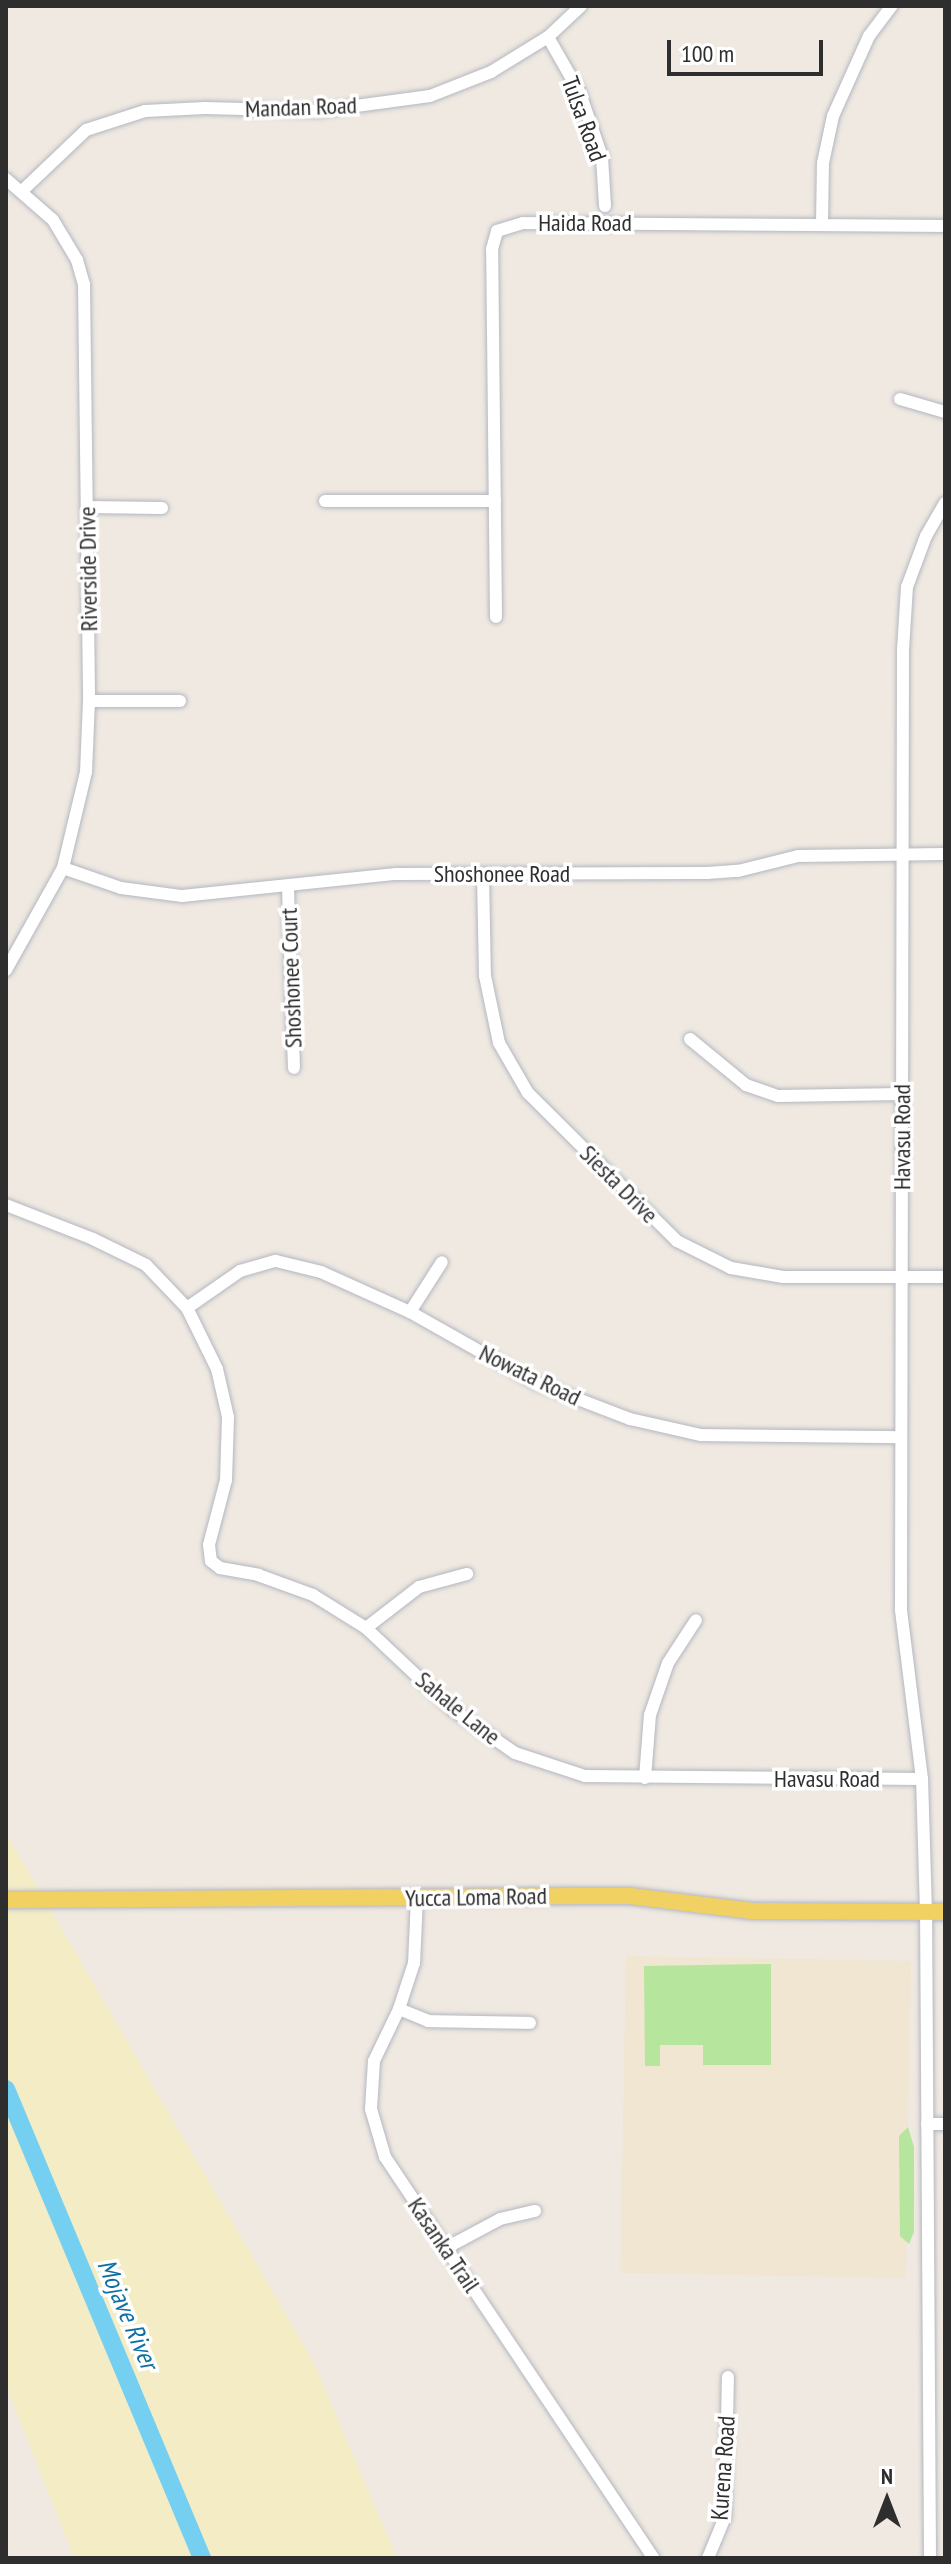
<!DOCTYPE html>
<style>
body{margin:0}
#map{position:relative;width:951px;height:2564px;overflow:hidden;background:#efe9e1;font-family:"PT Sans Narrow",sans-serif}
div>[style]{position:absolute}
.education>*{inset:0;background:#f0e6d1;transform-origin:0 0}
.green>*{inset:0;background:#b6e59e}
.sand>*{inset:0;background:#f3ecc5}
.river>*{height:18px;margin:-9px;padding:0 9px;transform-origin:9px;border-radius:9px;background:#75cff0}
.roads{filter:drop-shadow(0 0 2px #b4b7c1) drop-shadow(0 0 2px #b4b7c1)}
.minor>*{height:12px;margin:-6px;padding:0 6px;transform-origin:6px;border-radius:6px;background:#fff}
.major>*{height:16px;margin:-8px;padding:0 8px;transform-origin:8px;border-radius:8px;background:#f2d163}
span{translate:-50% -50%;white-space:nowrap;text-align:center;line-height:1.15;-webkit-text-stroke:7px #fff;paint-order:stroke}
.street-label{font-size:24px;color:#2e2e2e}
.water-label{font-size:26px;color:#0d6fa3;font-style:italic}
.frame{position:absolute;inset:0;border:8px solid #2e2e2e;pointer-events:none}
.north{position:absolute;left:847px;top:2460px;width:80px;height:80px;-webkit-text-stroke:6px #fff;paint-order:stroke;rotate:0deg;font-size:22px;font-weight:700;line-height:32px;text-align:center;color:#2e2e2e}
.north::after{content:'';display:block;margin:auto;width:28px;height:36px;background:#2e2e2e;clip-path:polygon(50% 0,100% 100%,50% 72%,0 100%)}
.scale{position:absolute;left:667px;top:40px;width:156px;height:36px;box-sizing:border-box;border:4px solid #2e2e2e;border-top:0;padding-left:10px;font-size:24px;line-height:28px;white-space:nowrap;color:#2e2e2e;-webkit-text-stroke:6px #fff;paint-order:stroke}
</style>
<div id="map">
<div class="education">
<i style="left:626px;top:1956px;width:285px;height:317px;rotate:1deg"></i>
</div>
<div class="green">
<i style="clip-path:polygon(771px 1964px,771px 2065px,703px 2065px,703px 2045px,660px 2045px,660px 2066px,645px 2066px,644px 1966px)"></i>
<i style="clip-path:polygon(908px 2127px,914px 2147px,914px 2232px,909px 2244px,900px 2236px,899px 2136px)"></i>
</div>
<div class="sand">
<i style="clip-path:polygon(6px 1833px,313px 2361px,397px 2558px,74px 2558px,6px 2386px)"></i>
</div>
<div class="river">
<i style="left:6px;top:2089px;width:508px;rotate:67.32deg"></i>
</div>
<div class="roads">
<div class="minor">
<i style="left:548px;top:37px;width:64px;rotate:60.3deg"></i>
<i style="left:580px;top:93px;width:68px;rotate:71deg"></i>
<i style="left:602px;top:157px;width:49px;rotate:86.5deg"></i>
<i style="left:6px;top:179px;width:62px;rotate:41.1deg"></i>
<i style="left:53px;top:220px;width:47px;rotate:59deg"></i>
<i style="left:77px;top:260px;width:25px;rotate:74deg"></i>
<i style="left:84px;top:284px;width:417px;rotate:89.3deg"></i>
<i style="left:89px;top:701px;width:71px;rotate:92.4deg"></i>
<i style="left:86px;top:772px;width:99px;rotate:103.5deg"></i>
<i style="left:63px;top:868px;width:117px;rotate:119.2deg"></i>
<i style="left:22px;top:191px;width:88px;rotate:-43.6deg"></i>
<i style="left:86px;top:130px;width:62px;rotate:-17.9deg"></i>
<i style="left:145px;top:111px;width:60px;rotate:-2.9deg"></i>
<i style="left:205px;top:108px;width:114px;rotate:1.5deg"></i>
<i style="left:319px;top:111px;width:112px;rotate:-7.7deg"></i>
<i style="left:430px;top:96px;width:66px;rotate:-21.5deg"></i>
<i style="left:491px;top:72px;width:67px;rotate:-31.6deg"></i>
<i style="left:548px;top:37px;width:45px;rotate:-43.2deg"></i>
<i style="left:822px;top:224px;width:61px;rotate:-89.1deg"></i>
<i style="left:823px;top:163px;width:48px;rotate:-78deg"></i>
<i style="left:833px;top:116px;width:88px;rotate:-65.8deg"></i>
<i style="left:869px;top:36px;width:38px;rotate:-53deg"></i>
<i style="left:900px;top:399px;width:47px;rotate:16.1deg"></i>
<i style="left:325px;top:501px;width:170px"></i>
<i style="left:87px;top:507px;width:75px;rotate:0.8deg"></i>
<i style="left:496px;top:617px;width:368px;rotate:-90.6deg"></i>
<i style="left:492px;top:249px;width:19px;rotate:-74deg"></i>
<i style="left:497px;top:231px;width:27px;rotate:-17deg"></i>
<i style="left:523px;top:223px;width:422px;rotate:0.4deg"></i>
<i style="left:89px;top:701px;width:91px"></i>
<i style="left:63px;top:868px;width:61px;rotate:19deg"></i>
<i style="left:121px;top:888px;width:62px;rotate:7.5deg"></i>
<i style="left:182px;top:896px;width:215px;rotate:-5.9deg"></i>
<i style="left:396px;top:874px;width:311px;rotate:-0.2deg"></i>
<i style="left:707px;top:873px;width:31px;rotate:-4deg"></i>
<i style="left:738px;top:871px;width:62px;rotate:-14deg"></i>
<i style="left:798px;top:856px;width:147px;rotate:-0.8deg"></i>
<i style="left:483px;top:875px;width:101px;rotate:88.9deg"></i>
<i style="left:485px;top:976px;width:68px;rotate:78.2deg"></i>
<i style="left:499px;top:1043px;width:58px;rotate:59.9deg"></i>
<i style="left:528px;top:1093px;width:210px;rotate:44.8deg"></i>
<i style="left:677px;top:1241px;width:60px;rotate:26.6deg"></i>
<i style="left:731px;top:1268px;width:53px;rotate:9.8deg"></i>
<i style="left:783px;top:1277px;width:162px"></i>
<i style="left:288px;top:888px;width:180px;rotate:88.1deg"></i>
<i style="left:690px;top:1039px;width:72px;rotate:39.4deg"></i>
<i style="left:746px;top:1085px;width:34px;rotate:19deg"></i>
<i style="left:778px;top:1096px;width:124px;rotate:-0.9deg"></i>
<i style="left:6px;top:1205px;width:93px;rotate:21.3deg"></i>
<i style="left:93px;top:1239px;width:59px;rotate:26.1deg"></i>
<i style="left:146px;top:1265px;width:59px;rotate:46.4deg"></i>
<i style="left:187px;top:1308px;width:68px;rotate:63.8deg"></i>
<i style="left:217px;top:1369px;width:49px;rotate:77.1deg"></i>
<i style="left:228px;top:1417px;width:63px;rotate:91.8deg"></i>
<i style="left:226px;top:1480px;width:67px;rotate:104.7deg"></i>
<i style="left:209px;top:1545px;width:16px;rotate:83deg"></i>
<i style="left:211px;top:1561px;width:11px;rotate:38deg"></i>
<i style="left:220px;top:1568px;width:39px;rotate:10deg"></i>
<i style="left:258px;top:1575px;width:59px;rotate:20deg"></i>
<i style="left:313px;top:1595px;width:62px;rotate:31.9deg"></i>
<i style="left:366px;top:1628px;width:120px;rotate:43.3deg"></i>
<i style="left:453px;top:1710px;width:75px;rotate:34.7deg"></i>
<i style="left:515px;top:1753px;width:74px;rotate:18.2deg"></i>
<i style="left:585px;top:1776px;width:337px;rotate:0.5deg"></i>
<i style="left:187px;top:1308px;width:65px;rotate:-34.9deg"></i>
<i style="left:240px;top:1271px;width:37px;rotate:-16deg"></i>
<i style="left:276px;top:1261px;width:46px;rotate:13.7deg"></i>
<i style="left:321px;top:1272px;width:98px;rotate:24.2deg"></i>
<i style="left:410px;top:1312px;width:145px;rotate:29.4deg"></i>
<i style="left:536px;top:1383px;width:101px;rotate:21deg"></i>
<i style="left:630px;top:1419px;width:73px;rotate:12.7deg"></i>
<i style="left:701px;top:1435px;width:199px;rotate:0.6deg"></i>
<i style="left:410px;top:1312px;width:59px;rotate:-57.4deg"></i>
<i style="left:366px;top:1628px;width:67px;rotate:-37.7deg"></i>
<i style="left:419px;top:1587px;width:50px;rotate:-15.2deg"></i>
<i style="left:645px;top:1778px;width:63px;rotate:-85.5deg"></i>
<i style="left:650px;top:1715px;width:55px;rotate:-70.9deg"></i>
<i style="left:668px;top:1663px;width:51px;rotate:-56.9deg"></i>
<i style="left:417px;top:1898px;width:65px;rotate:92.6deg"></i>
<i style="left:414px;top:1963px;width:48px;rotate:108.1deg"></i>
<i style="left:399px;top:2009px;width:58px;rotate:115.7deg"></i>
<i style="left:374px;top:2061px;width:48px;rotate:93.6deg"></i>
<i style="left:371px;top:2109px;width:50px;rotate:73.7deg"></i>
<i style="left:385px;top:2157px;width:482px;rotate:56.2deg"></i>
<i style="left:399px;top:2009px;width:31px;rotate:22deg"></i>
<i style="left:428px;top:2021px;width:102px;rotate:1.1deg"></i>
<i style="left:927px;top:2124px;width:18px"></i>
<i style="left:446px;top:2248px;width:61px;rotate:-28.2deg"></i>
<i style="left:500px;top:2219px;width:36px;rotate:-13deg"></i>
<i style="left:708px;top:2558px;width:44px;rotate:-67.5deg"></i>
<i style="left:725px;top:2517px;width:140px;rotate:-88.8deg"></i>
<i style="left:930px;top:2558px;width:646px;rotate:-90.35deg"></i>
<i style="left:926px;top:1912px;width:133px;rotate:-91.7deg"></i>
<i style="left:922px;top:1779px;width:170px;rotate:-97.1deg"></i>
<i style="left:901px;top:1610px;width:960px;rotate:-89.88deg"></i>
<i style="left:903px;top:650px;width:63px;rotate:-86.4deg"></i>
<i style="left:907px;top:587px;width:54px;rotate:-69.6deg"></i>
<i style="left:926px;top:536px;width:38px;rotate:-60deg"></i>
</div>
<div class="major">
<i style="left:6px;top:1900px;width:575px;rotate:-0.4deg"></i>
<i style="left:581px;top:1896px;width:49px"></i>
<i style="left:630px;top:1896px;width:123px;rotate:7deg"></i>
<i style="left:752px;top:1911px;width:193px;rotate:0.3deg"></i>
</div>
</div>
<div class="street-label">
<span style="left:301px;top:107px;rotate:-2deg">Mandan Road</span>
<span style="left:584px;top:119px;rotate:70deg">Tulsa Road</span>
<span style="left:585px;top:223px">Haida Road</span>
<span style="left:88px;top:569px;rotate:-91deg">Riverside Drive</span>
<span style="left:502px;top:874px">Shoshonee Road</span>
<span style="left:291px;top:978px;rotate:-92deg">Shoshonee Court</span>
<span style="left:902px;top:1137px;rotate:-90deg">Havasu Road</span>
<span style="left:619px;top:1184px;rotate:45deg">Siesta Drive</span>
<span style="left:530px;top:1375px;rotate:26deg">Nowata Road</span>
<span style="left:458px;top:1708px;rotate:39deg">Sahale Lane</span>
<span style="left:827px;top:1779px">Havasu Road</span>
<span style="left:476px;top:1897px;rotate:-1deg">Yucca Loma Road</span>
<span style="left:444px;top:2245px;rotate:56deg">Kasanka Trail</span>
<span style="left:723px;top:2468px;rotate:-86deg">Kurena Road</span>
</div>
<div class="water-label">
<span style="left:128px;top:2314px;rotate:67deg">Mojave River</span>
</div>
<div class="frame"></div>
<div class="north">N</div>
<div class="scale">100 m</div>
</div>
